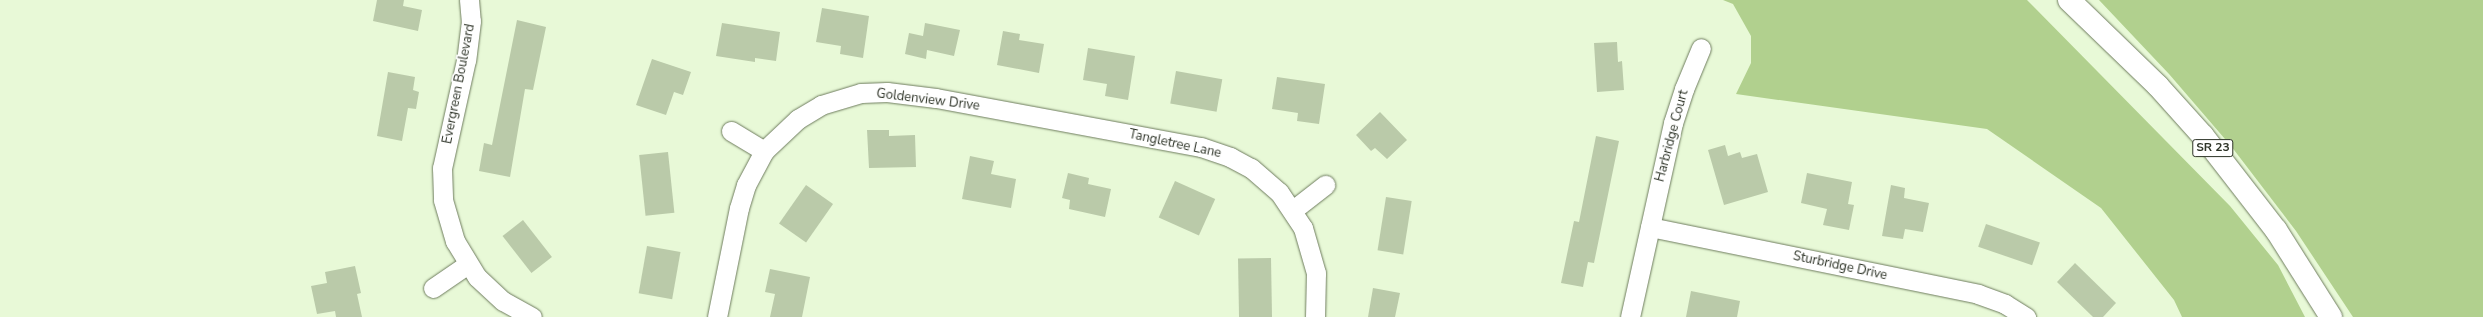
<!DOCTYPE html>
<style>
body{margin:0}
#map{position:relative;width:2483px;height:317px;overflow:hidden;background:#e8f9d7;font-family:"Nunito Sans",sans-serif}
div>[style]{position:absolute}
.green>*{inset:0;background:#b1d08e}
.building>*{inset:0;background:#bacaa9;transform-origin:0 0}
.roads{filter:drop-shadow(0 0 1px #6e7c5e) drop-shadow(0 0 1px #6e7c5e)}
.minor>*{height:19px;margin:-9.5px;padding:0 9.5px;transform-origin:9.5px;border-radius:9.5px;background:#fff}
.major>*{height:22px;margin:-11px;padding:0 11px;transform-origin:11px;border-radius:11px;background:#fff}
span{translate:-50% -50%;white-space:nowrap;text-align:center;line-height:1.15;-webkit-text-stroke:3.5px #fff;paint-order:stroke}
.shield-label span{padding:1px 3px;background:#fff;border:1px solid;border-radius:3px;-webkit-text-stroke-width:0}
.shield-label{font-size:12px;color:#2d3327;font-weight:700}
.street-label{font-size:13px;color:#2d3327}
</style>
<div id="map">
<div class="green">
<i style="clip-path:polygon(1723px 0,2027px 0,2230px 206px,2278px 265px,2305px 317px,2182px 317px,2174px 300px,2101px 208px,1987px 129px,1736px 94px,1751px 63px,1751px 36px,1733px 4px)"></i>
<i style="clip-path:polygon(2099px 0,2483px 0,2483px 317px,2353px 317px,2296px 231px,2231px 146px,2169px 74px)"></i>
</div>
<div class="building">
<i style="clip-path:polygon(377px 0,404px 0,403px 6px,422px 10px,418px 31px,373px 21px)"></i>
<i style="clip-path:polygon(822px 8px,869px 16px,863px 58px,840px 54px,841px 46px,816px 42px)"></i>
<i style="clip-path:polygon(517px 20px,546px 27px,533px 90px,525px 89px,510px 177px,479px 171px,484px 143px,492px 145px)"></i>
<i style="clip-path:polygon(722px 23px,780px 32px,776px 61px,755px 58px,755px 62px,716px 56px)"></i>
<i style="clip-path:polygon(925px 23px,960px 30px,954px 56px,927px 50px,926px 59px,905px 54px,909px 33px,923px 36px)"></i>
<i style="clip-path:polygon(1003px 31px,1020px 34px,1019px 40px,1044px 44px,1039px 73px,997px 65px)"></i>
<i style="clip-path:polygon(1617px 42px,1618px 62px,1622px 61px,1624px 90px,1597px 92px,1594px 43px)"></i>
<i style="clip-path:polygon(1088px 48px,1135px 56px,1128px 100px,1105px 96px,1107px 84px,1083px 80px)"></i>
<i style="clip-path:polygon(652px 59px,691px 72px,683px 95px,674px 92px,666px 115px,636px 105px)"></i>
<i style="left:1176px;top:71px;width:47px;height:33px;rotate:10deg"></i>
<i style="clip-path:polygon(388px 72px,415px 77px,413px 90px,419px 92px,416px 109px,408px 108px,402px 141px,377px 136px)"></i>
<i style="clip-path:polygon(1277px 77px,1325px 84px,1319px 124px,1297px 121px,1298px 113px,1272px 109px)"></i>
<i style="clip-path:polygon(1380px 112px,1407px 140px,1387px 159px,1375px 148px,1371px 151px,1356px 135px)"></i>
<i style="clip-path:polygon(867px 130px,889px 130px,889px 136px,915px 135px,916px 167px,869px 168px)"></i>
<i style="clip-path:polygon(1596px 136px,1619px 141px,1594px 263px,1588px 262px,1583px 287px,1561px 283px,1574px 221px,1579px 222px)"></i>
<i style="clip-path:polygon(1725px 145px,1728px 156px,1740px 152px,1742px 158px,1757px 154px,1768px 192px,1724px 205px,1708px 150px)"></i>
<i style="left:668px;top:152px;width:61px;height:29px;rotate:84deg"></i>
<i style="clip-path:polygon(970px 156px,994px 161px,991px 174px,1016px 179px,1011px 208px,962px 199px)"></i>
<i style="clip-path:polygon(1068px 173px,1089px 178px,1088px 184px,1111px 189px,1105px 217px,1069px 209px,1070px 200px,1062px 198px)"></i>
<i style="clip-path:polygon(1807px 173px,1852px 182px,1848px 204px,1854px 205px,1849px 230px,1823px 225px,1827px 209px,1801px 203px)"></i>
<i style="left:1175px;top:181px;width:44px;height:40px;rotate:24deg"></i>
<i style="left:806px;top:185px;width:33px;height:47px;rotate:35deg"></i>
<i style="clip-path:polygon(1891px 185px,1905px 188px,1904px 198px,1929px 203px,1923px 232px,1905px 229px,1903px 239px,1882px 236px)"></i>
<i style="left:1386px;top:197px;width:26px;height:54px;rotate:9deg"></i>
<i style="left:523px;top:220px;width:47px;height:26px;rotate:52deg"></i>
<i style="left:1986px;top:224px;width:57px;height:24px;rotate:19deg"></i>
<i style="left:647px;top:246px;width:34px;height:48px;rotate:10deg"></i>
<i style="left:1271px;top:258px;width:59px;height:33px;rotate:89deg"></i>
<i style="clip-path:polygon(2075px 263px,2116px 303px,2103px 317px,2093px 317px,2057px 282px)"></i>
<i style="clip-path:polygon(355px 266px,361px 293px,357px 294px,362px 317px,336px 317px,335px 311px,317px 314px,311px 286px,327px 283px,325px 272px)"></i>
<i style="clip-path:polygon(770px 269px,810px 277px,802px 317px,770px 317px,775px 294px,765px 292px)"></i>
<i style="clip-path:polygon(1373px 288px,1400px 293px,1395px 317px,1368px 317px)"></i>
<i style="clip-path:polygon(1691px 291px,1740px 301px,1737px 317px,1686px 317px)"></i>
</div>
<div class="roads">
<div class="minor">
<i style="left:469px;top:0;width:21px;rotate:85deg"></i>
<i style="left:471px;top:21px;width:39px;rotate:97deg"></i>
<i style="left:466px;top:60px;width:111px;rotate:102.5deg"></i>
<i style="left:442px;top:168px;width:32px;rotate:88deg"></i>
<i style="left:443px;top:200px;width:43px;rotate:73.7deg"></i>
<i style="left:455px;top:241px;width:42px;rotate:58.6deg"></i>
<i style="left:477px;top:277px;width:35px;rotate:43deg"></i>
<i style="left:503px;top:301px;width:33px;rotate:29deg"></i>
<i style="left:731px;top:131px;width:39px;rotate:31deg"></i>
<i style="left:1293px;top:210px;width:41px;rotate:-38deg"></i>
<i style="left:1650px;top:227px;width:335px;rotate:11.5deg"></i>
<i style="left:1978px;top:294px;width:29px;rotate:20deg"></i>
<i style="left:2005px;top:304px;width:25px;rotate:32deg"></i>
<i style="left:433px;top:288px;width:42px;rotate:-34.4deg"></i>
<i style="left:717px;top:317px;width:111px;rotate:-78.6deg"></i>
<i style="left:739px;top:208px;width:24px;rotate:-73deg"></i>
<i style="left:746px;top:185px;width:38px;rotate:-62deg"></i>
<i style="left:764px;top:151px;width:47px;rotate:-43.3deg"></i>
<i style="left:798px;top:119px;width:27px;rotate:-31deg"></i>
<i style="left:821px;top:105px;width:42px;rotate:-16.7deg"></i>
<i style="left:861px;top:93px;width:26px;rotate:-2deg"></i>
<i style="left:887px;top:92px;width:49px;rotate:7deg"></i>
<i style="left:936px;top:98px;width:269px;rotate:10.5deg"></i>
<i style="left:1201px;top:147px;width:31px;rotate:19deg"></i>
<i style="left:1230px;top:157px;width:24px;rotate:28deg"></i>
<i style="left:1251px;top:168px;width:37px;rotate:41deg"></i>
<i style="left:1279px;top:192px;width:43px;rotate:56.3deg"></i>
<i style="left:1303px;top:228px;width:47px;rotate:73.9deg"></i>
<i style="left:1316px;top:273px;width:44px;rotate:91.3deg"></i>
<i style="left:1630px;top:317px;width:199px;rotate:-77.5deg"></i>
<i style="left:1673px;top:123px;width:36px;rotate:-72deg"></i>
<i style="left:1684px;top:89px;width:44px;rotate:-67.5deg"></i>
</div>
<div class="major">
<i style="left:2069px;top:0;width:124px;rotate:44deg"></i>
<i style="left:2158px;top:86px;width:67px;rotate:48deg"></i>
<i style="left:2203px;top:136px;width:119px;rotate:52.2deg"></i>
<i style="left:2276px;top:230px;width:103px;rotate:57.7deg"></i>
</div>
</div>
<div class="shield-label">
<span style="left:2213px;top:148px">SR 23</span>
</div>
<div class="street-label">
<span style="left:459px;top:84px;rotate:-79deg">Evergreen Boulevard</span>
<span style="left:928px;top:100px;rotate:7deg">Goldenview Drive</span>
<span style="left:1672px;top:136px;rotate:-75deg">Harbridge Court</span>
<span style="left:1175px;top:144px;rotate:12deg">Tangletree Lane</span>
<span style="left:1840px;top:266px;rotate:12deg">Sturbridge Drive</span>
</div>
</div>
